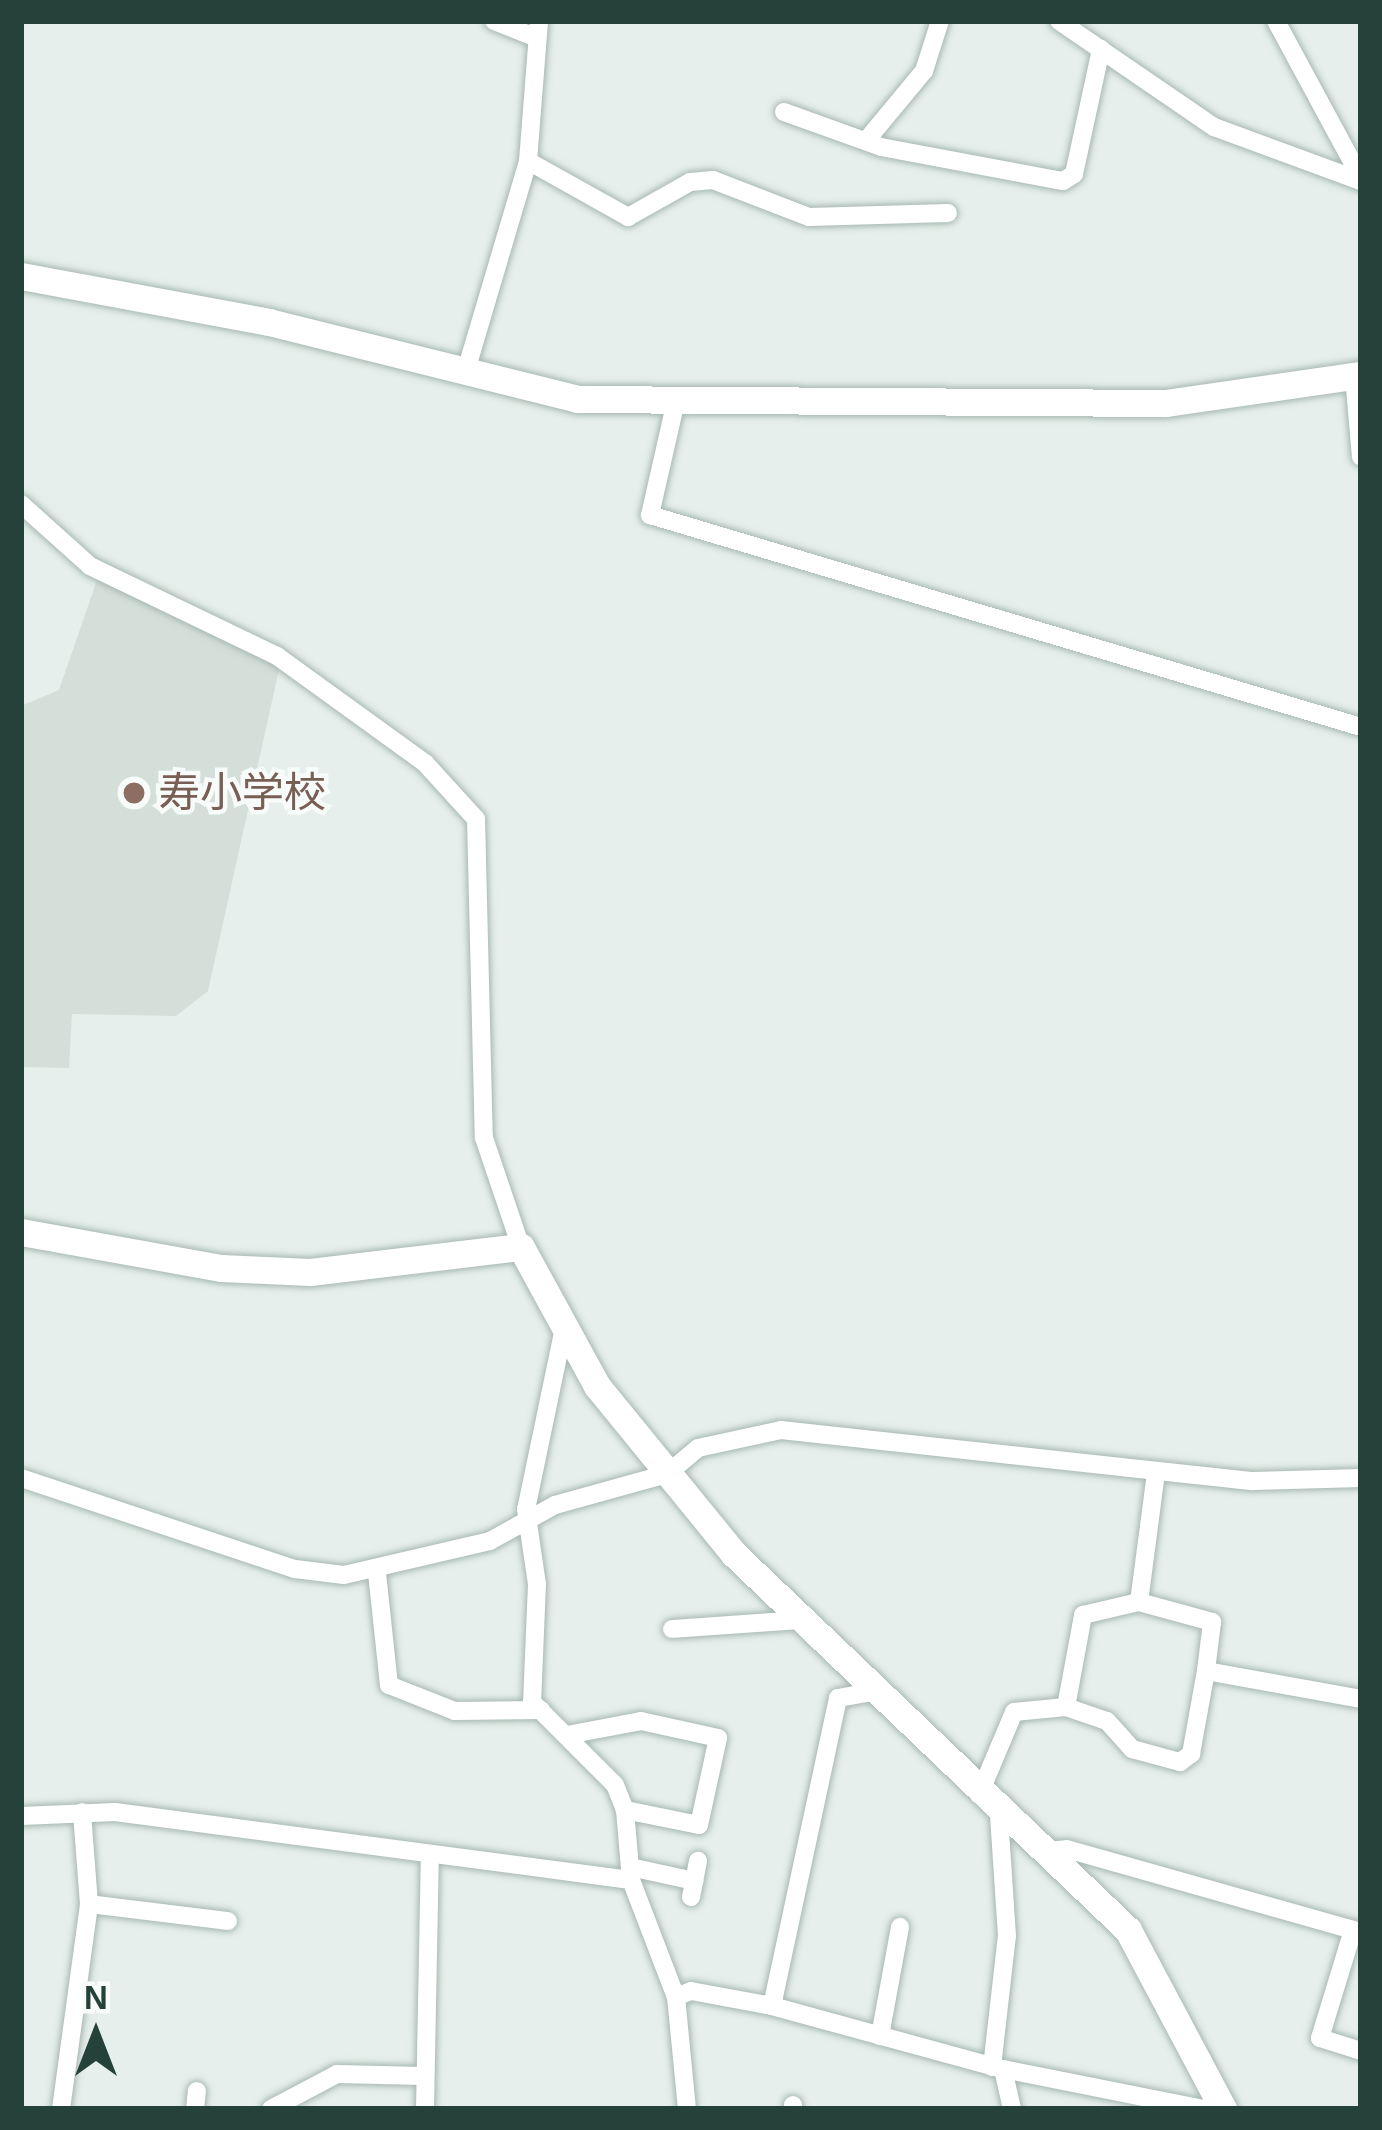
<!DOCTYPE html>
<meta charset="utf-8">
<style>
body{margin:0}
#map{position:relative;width:1382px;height:2130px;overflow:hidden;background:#e6efeb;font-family:Arial,"Noto Sans JP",sans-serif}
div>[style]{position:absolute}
.built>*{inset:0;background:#d4dfda}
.roads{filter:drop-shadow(0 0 3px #a8b8b2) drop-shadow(0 0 3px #a8b8b2)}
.street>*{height:18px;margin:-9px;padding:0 9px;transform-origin:9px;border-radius:9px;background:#fff}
.secondary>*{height:27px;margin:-13.5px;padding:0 13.5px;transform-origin:13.5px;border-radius:13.5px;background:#fff}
.dots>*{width:33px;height:33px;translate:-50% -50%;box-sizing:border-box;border:6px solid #f7fbf9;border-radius:50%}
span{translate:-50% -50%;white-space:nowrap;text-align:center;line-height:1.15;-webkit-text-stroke:9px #f7fbf9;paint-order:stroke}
.education-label{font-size:42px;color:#785e54}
.left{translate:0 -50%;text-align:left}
.frame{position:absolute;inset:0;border:24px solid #24423a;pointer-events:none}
.north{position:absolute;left:36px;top:1974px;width:120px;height:120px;-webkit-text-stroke:9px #f7fbf9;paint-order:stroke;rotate:0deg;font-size:33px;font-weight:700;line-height:48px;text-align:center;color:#24423a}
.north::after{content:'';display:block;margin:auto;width:42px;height:54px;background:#24423a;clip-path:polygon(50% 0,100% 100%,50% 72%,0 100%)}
</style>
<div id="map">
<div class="built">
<i style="clip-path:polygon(97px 580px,280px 665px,208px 991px,176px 1016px,72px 1014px,69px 1068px,21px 1067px,21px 706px,59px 690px)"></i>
</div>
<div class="roads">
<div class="street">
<i style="left:494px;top:21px;width:41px;rotate:21.5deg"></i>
<i style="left:1059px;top:21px;width:188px;rotate:34.4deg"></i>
<i style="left:1214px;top:127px;width:157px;rotate:20.2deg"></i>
<i style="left:1276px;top:21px;width:179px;rotate:61.6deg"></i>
<i style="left:784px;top:112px;width:103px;rotate:19.8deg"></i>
<i style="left:881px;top:147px;width:185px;rotate:10.6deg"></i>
<i style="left:1063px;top:181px;width:13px;rotate:-32deg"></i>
<i style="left:1074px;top:174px;width:128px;rotate:-77.8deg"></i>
<i style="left:870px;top:136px;width:85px;rotate:-50.3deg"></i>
<i style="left:924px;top:71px;width:52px;rotate:-72.3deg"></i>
<i style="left:528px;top:161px;width:115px;rotate:29.2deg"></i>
<i style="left:628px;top:217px;width:71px;rotate:-29.4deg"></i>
<i style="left:690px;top:182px;width:23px;rotate:-5deg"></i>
<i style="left:713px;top:180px;width:103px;rotate:21.1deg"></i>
<i style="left:809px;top:217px;width:139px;rotate:-1.6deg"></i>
<i style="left:465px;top:374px;width:222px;rotate:-73.5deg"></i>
<i style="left:528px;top:161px;width:140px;rotate:-85.5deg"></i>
<i style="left:1354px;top:376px;width:81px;rotate:85.1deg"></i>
<i style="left:675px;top:405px;width:113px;rotate:102.8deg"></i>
<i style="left:650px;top:515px;width:742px;rotate:16.6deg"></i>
<i style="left:21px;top:504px;width:93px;rotate:41.9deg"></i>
<i style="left:90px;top:566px;width:208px;rotate:25.7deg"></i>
<i style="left:277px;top:656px;width:183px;rotate:35.9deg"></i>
<i style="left:425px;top:763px;width:76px;rotate:47.7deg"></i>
<i style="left:476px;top:819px;width:319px;rotate:88.6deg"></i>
<i style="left:484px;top:1138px;width:115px;rotate:71.3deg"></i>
<i style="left:565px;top:1323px;width:190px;rotate:101.8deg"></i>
<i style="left:526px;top:1509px;width:76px;rotate:81.7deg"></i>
<i style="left:537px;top:1584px;width:118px;rotate:92.4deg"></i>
<i style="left:532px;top:1702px;width:117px;rotate:45deg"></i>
<i style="left:615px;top:1785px;width:27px;rotate:68deg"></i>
<i style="left:625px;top:1810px;width:70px;rotate:85.1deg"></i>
<i style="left:631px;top:1880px;width:125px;rotate:69deg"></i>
<i style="left:676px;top:1997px;width:113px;rotate:84.4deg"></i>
<i style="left:21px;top:1478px;width:289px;rotate:18.4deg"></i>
<i style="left:295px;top:1569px;width:49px;rotate:7deg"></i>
<i style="left:344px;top:1575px;width:150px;rotate:-13.1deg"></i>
<i style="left:490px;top:1541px;width:74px;rotate:-29deg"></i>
<i style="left:555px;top:1505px;width:116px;rotate:-15.5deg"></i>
<i style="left:667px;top:1474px;width:40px;rotate:-40deg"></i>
<i style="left:698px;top:1448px;width:85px;rotate:-12.2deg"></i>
<i style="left:781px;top:1430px;width:475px;rotate:6.2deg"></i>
<i style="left:1253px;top:1481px;width:108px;rotate:-1.6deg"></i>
<i style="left:377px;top:1573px;width:113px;rotate:83.9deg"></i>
<i style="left:389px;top:1685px;width:71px;rotate:21.5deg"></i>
<i style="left:455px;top:1711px;width:86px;rotate:-0.7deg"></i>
<i style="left:1139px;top:1602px;width:131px;rotate:-82.5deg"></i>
<i style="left:672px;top:1629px;width:130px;rotate:-4deg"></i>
<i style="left:1066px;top:1707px;width:43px;rotate:18.9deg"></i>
<i style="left:1107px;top:1721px;width:38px;rotate:48deg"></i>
<i style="left:1132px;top:1749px;width:50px;rotate:15.2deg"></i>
<i style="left:1180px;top:1762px;width:14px;rotate:-36deg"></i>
<i style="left:1191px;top:1754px;width:84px;rotate:-79.8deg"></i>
<i style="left:567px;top:1735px;width:75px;rotate:-10.7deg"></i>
<i style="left:641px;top:1721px;width:79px;rotate:12.4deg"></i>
<i style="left:718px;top:1738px;width:89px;rotate:102.3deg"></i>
<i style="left:699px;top:1825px;width:76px;rotate:-168.5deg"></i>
<i style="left:979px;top:1795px;width:90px;rotate:-67.1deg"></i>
<i style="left:1014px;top:1712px;width:52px;rotate:-5.5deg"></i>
<i style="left:1066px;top:1707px;width:94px;rotate:-79.5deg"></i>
<i style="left:1083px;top:1615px;width:57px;rotate:-13.1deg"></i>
<i style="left:1139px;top:1602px;width:76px;rotate:15.3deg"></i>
<i style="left:1212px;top:1622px;width:49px;rotate:97deg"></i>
<i style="left:1206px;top:1671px;width:158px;rotate:10.2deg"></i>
<i style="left:21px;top:1816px;width:94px;rotate:-2.4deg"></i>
<i style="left:115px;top:1812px;width:520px;rotate:7.51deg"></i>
<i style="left:1046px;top:1851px;width:21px;rotate:-5deg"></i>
<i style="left:1067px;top:1849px;width:305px;rotate:15.8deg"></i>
<i style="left:630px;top:1867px;width:66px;rotate:12.3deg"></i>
<i style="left:691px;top:1897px;width:37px;rotate:-79deg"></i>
<i style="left:89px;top:1904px;width:140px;rotate:7deg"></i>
<i style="left:1353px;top:1930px;width:113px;rotate:107deg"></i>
<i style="left:1320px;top:2038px;width:43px;rotate:17.6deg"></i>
<i style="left:676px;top:1997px;width:16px;rotate:-22deg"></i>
<i style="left:691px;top:1991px;width:82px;rotate:10.5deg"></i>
<i style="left:772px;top:2006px;width:239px;rotate:15.3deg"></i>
<i style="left:1003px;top:2069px;width:205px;rotate:11.3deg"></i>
<i style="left:772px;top:2006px;width:315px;rotate:-77.9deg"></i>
<i style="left:838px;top:1698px;width:39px;rotate:-10deg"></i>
<i style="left:880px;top:2036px;width:111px;rotate:-79.6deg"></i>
<i style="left:992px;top:2067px;width:132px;rotate:-83.5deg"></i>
<i style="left:1007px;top:1936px;width:121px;rotate:-93.8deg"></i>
<i style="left:1003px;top:2069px;width:41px;rotate:77.3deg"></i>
<i style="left:793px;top:2105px;width:4px;rotate:90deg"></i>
<i style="left:61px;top:2109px;width:207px;rotate:-82.2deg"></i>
<i style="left:89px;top:1904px;width:92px;rotate:-94.4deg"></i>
<i style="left:195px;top:2109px;width:18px;rotate:-84deg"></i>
<i style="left:271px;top:2109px;width:75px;rotate:-27.9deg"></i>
<i style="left:337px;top:2074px;width:87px;rotate:1.3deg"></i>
<i style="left:425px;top:2109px;width:254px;rotate:-88.9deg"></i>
</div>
<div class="secondary">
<i style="left:21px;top:276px;width:252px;rotate:10.5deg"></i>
<i style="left:269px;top:322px;width:317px;rotate:14deg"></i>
<i style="left:577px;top:399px;width:589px;rotate:0.39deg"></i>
<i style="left:1166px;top:403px;width:197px;rotate:-8.2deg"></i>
<i style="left:21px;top:1232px;width:203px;rotate:10.2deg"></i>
<i style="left:221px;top:1268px;width:89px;rotate:2.6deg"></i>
<i style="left:310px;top:1272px;width:212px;rotate:-6.8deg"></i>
<i style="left:521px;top:1247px;width:158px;rotate:61.3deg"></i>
<i style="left:597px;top:1386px;width:217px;rotate:50.8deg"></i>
<i style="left:734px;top:1554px;width:545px;rotate:43.66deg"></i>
<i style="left:1128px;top:1930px;width:203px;rotate:62deg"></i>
</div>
</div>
<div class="dots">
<i style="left:134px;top:793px;background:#8d6e63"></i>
</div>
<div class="education-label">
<span class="left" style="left:158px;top:793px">寿小学校</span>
</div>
<div class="frame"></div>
<div class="north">N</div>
</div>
